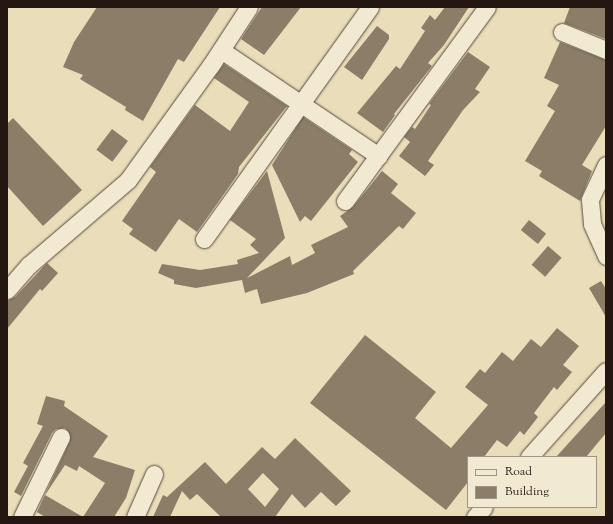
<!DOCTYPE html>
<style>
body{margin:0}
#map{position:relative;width:613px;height:524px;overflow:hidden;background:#eaddba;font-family:"Sorts Mill Goudy",serif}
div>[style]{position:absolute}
.building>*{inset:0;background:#8b7d68;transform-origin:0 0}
.roads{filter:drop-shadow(0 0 1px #56483a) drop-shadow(0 0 1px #56483a)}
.minor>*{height:17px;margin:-8.5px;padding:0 8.5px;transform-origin:8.5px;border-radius:8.5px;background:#f1e9d2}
span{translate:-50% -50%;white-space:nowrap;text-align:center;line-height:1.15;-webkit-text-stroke:3px #f1e9d2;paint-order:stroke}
.frame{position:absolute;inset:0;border:8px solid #241610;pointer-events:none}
.legend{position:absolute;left:467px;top:456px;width:130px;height:52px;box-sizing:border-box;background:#f1e9d2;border:1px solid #9f9584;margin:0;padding:5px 7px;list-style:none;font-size:12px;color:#241610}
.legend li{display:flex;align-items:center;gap:8px;height:20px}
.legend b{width:20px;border:1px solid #9f9584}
</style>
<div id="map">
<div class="building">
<i style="clip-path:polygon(97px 7px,220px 7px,184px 62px,178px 59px,143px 121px,125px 110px,126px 107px,80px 79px,83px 75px,63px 67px,74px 42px)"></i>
<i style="clip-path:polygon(262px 7px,301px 7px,264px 55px,241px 39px)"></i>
<i style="clip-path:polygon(445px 7px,469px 7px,444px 45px,428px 63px,432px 66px,394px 114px,395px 115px,383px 132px,357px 113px,396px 66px,400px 69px,425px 31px,421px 28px,430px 15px,435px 20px)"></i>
<i style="clip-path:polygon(570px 7px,606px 7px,606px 39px,564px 23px)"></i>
<i style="clip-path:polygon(377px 26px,389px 35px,389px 39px,362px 80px,344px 67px)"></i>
<i style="clip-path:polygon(560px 42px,606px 60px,606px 126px,582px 165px,592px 171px,580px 201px,539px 176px,542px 171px,525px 161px,555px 111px,547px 106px,559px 85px,544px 78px)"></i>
<i style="clip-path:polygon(468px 52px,490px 67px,475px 89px,480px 92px,463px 110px,428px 161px,434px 165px,425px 176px,399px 156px,410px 142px,404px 137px,412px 127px,415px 129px,431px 105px,429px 104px)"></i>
<i style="clip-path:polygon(224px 64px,287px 106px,239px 167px,238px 174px,197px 232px,179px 219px,156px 252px,129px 234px,133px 229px,122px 221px,156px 172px,150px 167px,195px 105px,230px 131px,249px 102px,214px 78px)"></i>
<i style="clip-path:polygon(303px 117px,352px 150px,349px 154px,358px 162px,311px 221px,305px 216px,300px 222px,272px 165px)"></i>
<i style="clip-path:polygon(13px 118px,82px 190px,43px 226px,7px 186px,7px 124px)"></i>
<i style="left:112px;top:129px;width:20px;height:26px;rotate:37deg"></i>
<i style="clip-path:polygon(267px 171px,285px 238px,247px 278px,290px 256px,292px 265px,315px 253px,311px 245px,348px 227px,340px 216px,353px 207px,382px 171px,398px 184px,391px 193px,416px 213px,403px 229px,399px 226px,353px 271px,354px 274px,307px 293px,261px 304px,257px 289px,245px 293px,242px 280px,196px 288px,174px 284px,174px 280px,158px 273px,162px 264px,200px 270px,238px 264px,237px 260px,259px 253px,250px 245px,256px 239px,230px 220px)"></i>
<i style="left:529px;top:220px;width:22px;height:13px;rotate:39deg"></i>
<i style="left:548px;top:246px;width:18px;height:25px;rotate:41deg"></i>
<i style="clip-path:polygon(47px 263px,58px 273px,42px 291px,40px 289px,7px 329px,7px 301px,15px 297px)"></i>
<i style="clip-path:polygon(601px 281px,606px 289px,606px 317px,589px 288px)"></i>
<i style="clip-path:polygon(557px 328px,579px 346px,563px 365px,572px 372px,557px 390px,554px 387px,534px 413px,538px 417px,524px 435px,520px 431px,507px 447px,497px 440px,484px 457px,468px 457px,468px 482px,446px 510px,310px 403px,365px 335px,436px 392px,415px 418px,451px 448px,488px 405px,465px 387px,480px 369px,485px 373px,502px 352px,513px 361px,531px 339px,541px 347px)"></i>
<i style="clip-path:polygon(evenodd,46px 396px,65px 401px,64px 406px,108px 436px,93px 457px,135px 470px,126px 498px,114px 517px,45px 517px,37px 512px,70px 441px,69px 432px,65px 428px,56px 429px,52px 433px,21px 496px,14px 492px,28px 466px,23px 463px,43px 426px,37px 424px,46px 396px,65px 465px,77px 471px,79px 466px,105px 483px,83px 517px,45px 495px,65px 465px)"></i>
<i style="clip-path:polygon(606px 402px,606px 433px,586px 457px,556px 457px)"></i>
<i style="clip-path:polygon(evenodd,295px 438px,351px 491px,336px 506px,321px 492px,305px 508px,292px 494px,275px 517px,221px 517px,197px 494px,190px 500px,182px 491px,170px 517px,153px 517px,163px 495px,167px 497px,205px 462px,226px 484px,262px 447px,275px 459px,295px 438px,263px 473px,279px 489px,265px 507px,248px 489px,263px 473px)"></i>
</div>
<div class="roads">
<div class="minor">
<i style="left:562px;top:32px;width:48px;rotate:22.2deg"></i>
<i style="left:221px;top:50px;width:190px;rotate:33.9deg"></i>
<i style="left:606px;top:165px;width:38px;rotate:115deg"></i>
<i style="left:590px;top:200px;width:24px;rotate:85deg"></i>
<i style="left:592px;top:224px;width:35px;rotate:66deg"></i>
<i style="left:345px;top:201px;width:240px;rotate:-53.8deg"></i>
<i style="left:204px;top:239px;width:285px;rotate:-54.4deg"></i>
<i style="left:7px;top:290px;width:33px;rotate:-49deg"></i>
<i style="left:29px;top:265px;width:130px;rotate:-40.6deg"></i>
<i style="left:128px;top:180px;width:142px;rotate:-54.2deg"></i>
<i style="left:211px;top:65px;width:69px;rotate:-56.8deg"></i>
<i style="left:529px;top:457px;width:115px;rotate:-48.2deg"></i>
<i style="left:22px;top:517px;width:89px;rotate:-64deg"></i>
<i style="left:135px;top:517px;width:47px;rotate:-66.2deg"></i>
<i style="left:475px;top:517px;width:13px;rotate:-48deg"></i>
</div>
</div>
<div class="frame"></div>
<ul class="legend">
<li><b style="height:5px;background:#f1e9d2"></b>Road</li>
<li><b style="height:11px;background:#8b7d68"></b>Building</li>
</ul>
</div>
